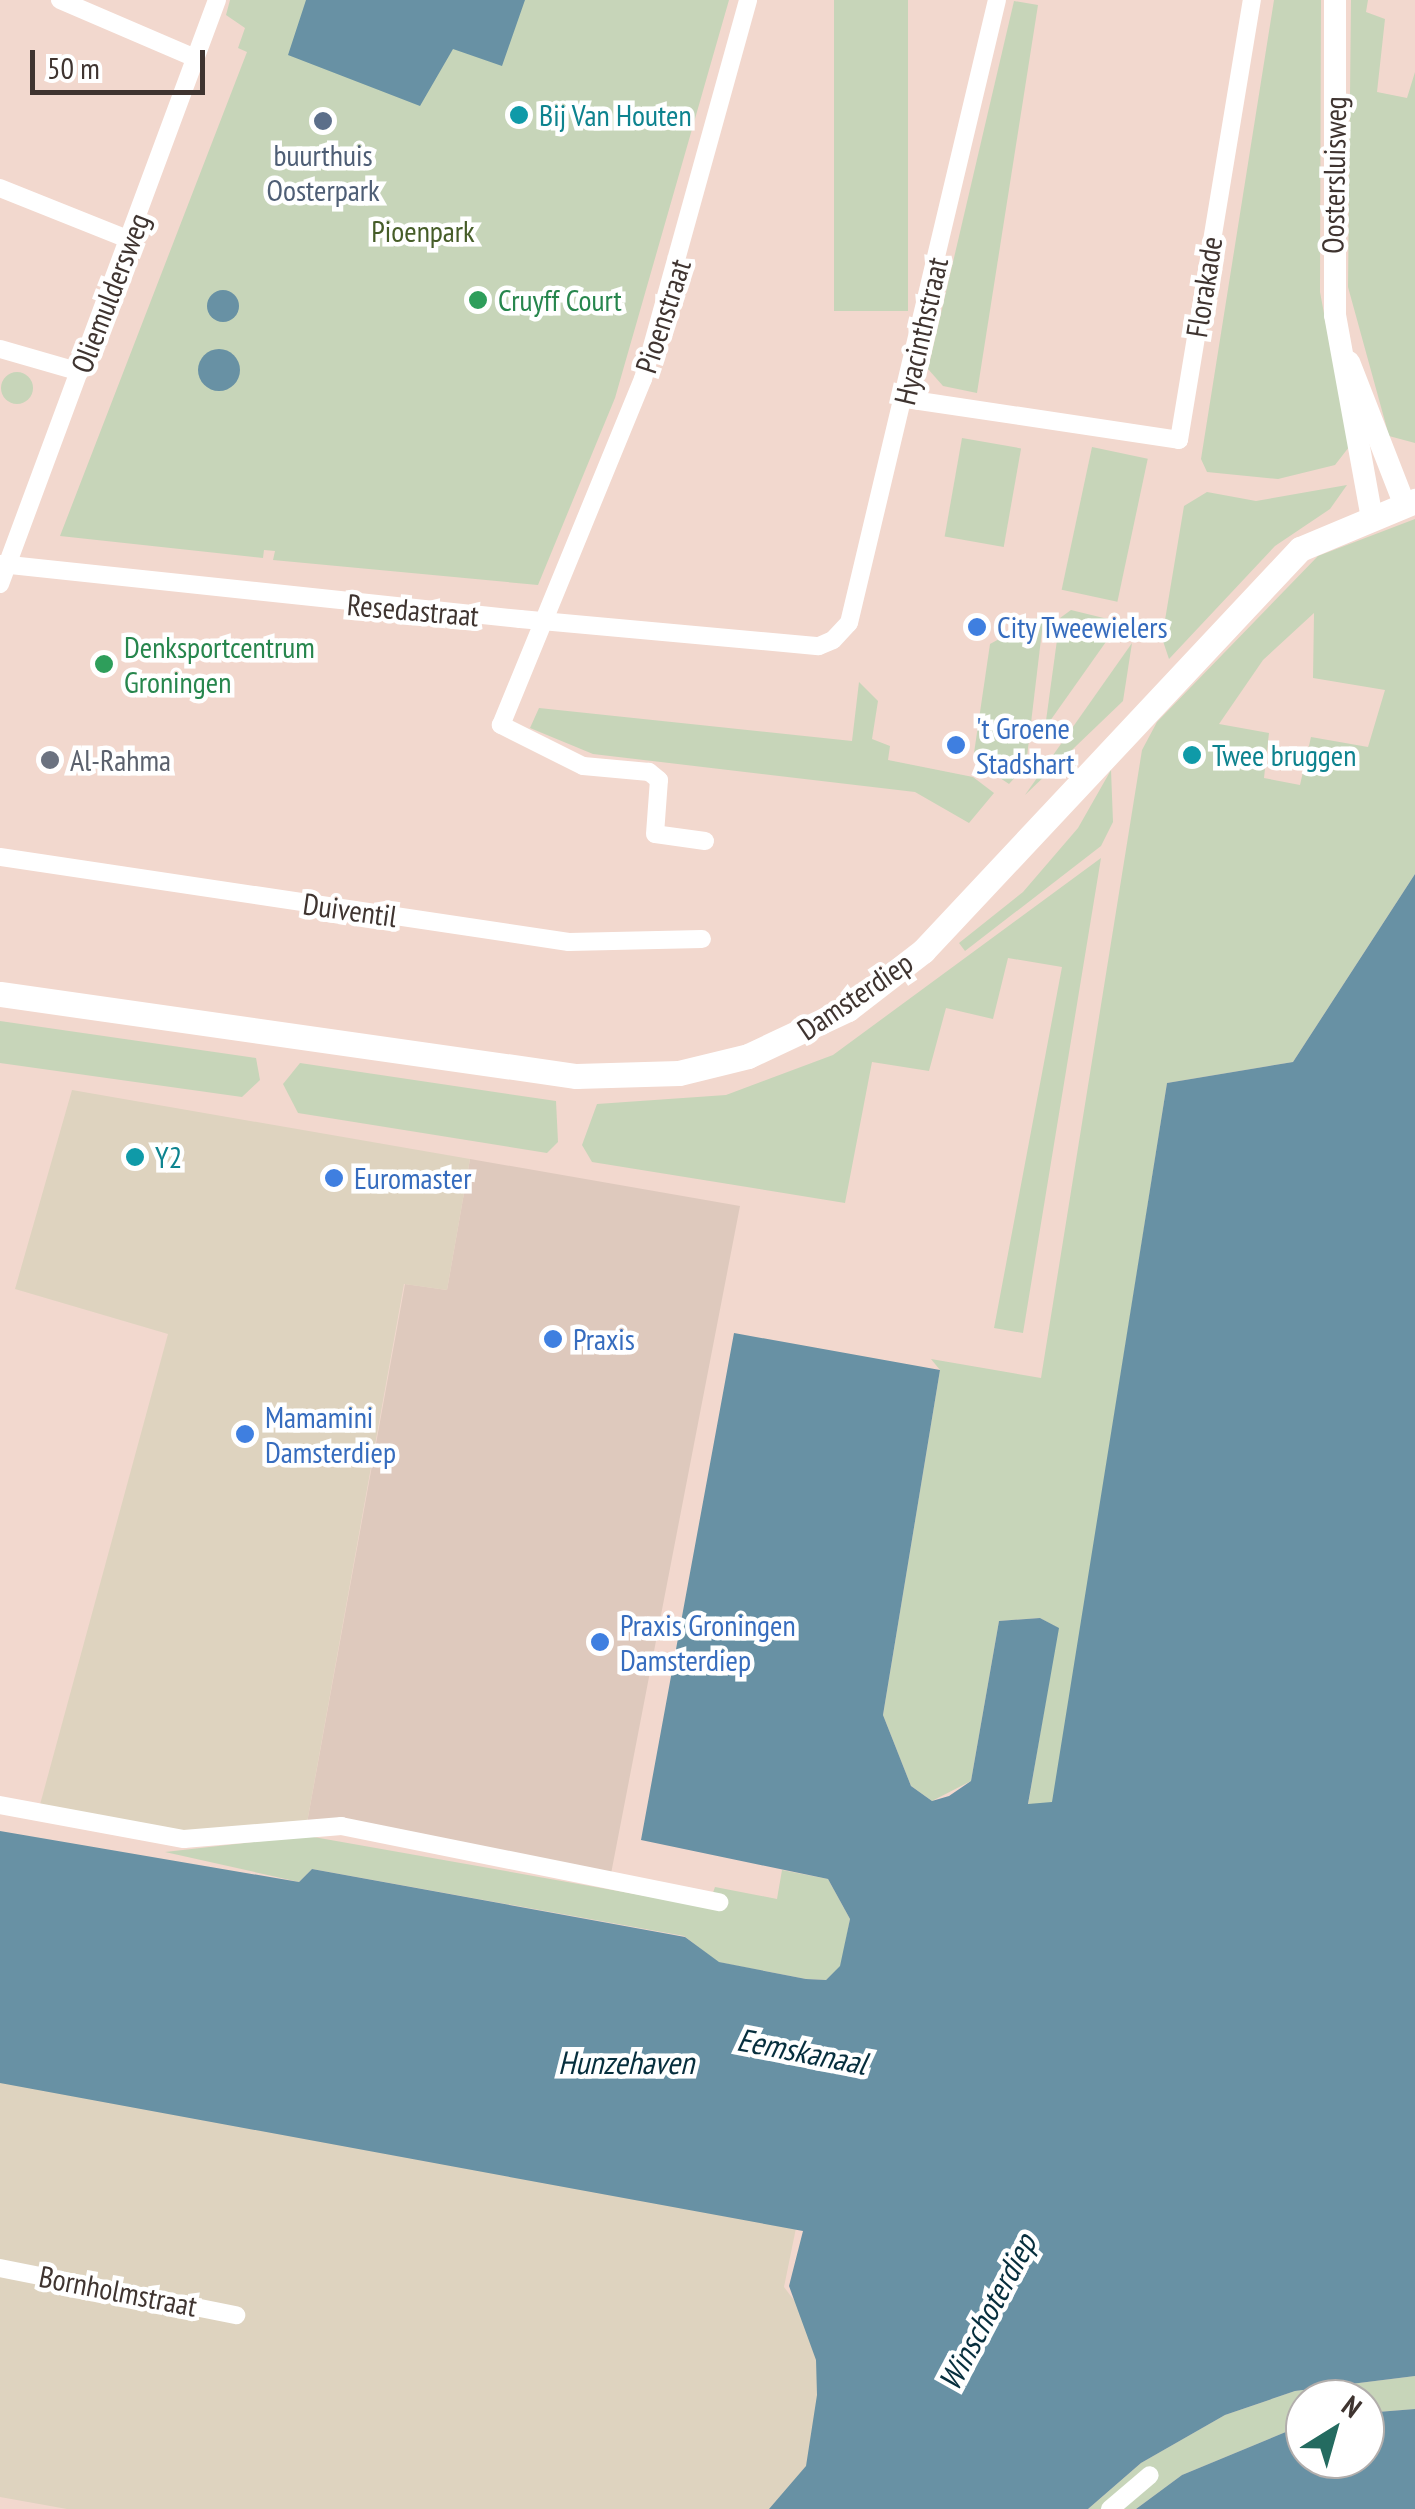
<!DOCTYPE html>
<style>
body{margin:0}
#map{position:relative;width:1415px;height:2509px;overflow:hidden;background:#f2d8ce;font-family:"PT Sans Narrow",sans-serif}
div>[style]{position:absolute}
.commercial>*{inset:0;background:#dec9bd}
.industrial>*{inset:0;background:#ded3bf}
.green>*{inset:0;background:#c7d5b9;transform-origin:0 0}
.round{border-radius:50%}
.water>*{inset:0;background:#6891a4}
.minor>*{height:18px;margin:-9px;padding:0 9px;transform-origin:9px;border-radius:9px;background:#fff}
.tertiary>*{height:22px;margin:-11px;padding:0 11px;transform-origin:11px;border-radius:11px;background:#fff}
.secondary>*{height:25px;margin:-12.5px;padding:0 12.5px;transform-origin:12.5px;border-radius:12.5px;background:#fff}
.dots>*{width:28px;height:28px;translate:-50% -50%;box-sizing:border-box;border:5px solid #fff;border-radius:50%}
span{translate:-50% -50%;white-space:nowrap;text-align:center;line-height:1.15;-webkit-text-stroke:9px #fff;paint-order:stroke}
.culture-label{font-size:30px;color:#0d838f}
.left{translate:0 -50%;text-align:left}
.service-label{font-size:30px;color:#4e5e75}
.street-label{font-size:30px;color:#3f3430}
.park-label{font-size:30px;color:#465d28}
.leisure-label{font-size:30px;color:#27864d}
.shop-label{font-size:30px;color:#366cbe}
.worship-label{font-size:30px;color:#5b616d}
.water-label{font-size:32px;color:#062e3d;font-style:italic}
.north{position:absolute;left:1285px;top:2379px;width:100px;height:100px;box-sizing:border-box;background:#fff;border:2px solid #b2aeac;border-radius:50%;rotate:37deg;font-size:28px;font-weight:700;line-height:40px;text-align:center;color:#3f3430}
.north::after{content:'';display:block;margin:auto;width:35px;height:45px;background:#246b60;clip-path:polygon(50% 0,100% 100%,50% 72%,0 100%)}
.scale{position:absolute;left:30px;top:50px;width:175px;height:45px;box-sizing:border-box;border:5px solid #3f3430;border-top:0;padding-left:12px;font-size:30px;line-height:35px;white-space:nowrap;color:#3f3430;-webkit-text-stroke:8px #fff;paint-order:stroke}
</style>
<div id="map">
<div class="commercial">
<i style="clip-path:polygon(470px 1159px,740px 1206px,610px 1879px,307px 1823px,405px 1284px,447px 1290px)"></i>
</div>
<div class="industrial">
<i style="clip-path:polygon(72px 1090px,470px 1159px,447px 1290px,404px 1284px,307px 1823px,163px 1837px,38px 1812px,168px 1334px,15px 1289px)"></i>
<i style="clip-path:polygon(0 2080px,796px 2228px,784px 2287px,828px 2345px,806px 2474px,775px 2509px,67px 2509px,0 2497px)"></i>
</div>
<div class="green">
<i style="clip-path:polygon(230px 0,729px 0,615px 398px,538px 585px,273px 560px,275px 551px,264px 550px,263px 558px,60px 536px,247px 52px,238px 48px,245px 28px,226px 15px)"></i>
<i style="left:834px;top:0;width:74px;height:311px"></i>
<i style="clip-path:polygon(1274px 0,1321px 0,1320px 292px,1349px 447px,1335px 465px,1278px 479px,1207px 472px,1201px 459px)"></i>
<i style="clip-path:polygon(1351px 0,1368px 0,1366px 12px,1385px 19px,1377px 92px,1407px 98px,1415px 72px,1415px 443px,1389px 436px,1348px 287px)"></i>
<i style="clip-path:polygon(1014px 1px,1038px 5px,977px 393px,943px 386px,928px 369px)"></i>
<i class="round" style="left:1px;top:372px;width:32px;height:32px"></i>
<i style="left:962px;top:438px;width:60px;height:100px;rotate:10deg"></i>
<i style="left:1092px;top:447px;width:57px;height:146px;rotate:12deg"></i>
<i style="clip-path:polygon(1347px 485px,1330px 509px,1275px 546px,1169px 659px,1162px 638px,1184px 506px,1207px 492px,1256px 501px)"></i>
<i style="clip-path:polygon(evenodd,1415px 519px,1415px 874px,1293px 1062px,1167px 1083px,1053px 1803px,1028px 1805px,1058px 1628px,1040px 1618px,999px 1621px,971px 1781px,932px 1801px,911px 1786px,883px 1715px,940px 1370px,931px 1359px,1041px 1378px,1142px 750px,1157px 722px,1318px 556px,1415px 519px,1314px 613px,1313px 678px,1385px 690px,1368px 747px,1311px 737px,1300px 785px,1264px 778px,1269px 733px,1219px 724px,1263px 660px,1314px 613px)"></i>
<i style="clip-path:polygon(1071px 610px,1120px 622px,1045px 728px,1060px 618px)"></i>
<i style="clip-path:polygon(1044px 614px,1026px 765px,1009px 784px,973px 760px,990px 644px)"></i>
<i style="clip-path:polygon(1132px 643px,1123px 701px,1025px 795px)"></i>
<i style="clip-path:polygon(859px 682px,878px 701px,872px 739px,890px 746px,888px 760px,973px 777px,994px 793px,969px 823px,915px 792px,593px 754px,530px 728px,539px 708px,852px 741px)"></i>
<i style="clip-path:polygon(1111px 770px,1113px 822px,1101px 846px,965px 951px,959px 943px,1023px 892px,1078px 828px)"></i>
<i style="clip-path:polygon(1101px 858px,1023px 1333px,994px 1328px,1062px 967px,1008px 958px,993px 1019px,946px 1008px,929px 1071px,872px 1062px,845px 1203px,592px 1162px,582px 1145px,597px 1104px,726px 1095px,833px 1055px)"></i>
<i style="clip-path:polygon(0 1021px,256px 1058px,260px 1080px,242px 1097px,0 1063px)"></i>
<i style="clip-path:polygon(300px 1063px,556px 1101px,558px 1142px,547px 1153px,298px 1113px,283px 1084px)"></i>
<i style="clip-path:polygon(308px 1836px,708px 1907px,715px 1887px,777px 1899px,782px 1870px,828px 1879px,850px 1919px,841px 1966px,826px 1980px,806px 1979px,718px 1962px,684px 1936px,312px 1869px,299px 1882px,165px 1852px)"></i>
<i style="clip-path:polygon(1415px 2376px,1415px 2409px,1365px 2413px,1365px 2399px,1305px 2399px,1305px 2424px,1182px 2475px,1136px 2509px,1088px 2509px,1141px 2463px,1225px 2415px,1295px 2391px)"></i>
</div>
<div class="water">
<i style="clip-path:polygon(306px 0,525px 0,502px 66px,453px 49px,420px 106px,288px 55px)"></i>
<i class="round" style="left:207px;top:290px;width:32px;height:32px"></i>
<i class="round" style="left:198px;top:349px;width:42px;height:42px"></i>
<i style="clip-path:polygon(1415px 874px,1415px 2376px,1295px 2391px,1225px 2415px,1141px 2463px,1088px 2509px,769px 2509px,806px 2466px,817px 2395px,816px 2360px,789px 2286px,803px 2231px,0 2083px,0 1831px,299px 1882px,312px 1869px,685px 1937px,719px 1962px,806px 1979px,826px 1980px,840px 1966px,850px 1919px,828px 1879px,641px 1840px,734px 1333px,940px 1370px,883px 1715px,911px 1786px,932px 1801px,949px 1796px,971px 1781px,999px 1621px,1040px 1618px,1059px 1628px,1028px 1804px,1052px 1802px,1167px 1083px,1293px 1062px)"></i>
<i style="clip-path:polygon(1415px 2409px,1415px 2509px,1136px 2509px,1182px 2475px,1305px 2424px,1305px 2459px,1365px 2459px,1365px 2413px)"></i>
</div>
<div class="minor">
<i style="left:60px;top:0;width:147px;rotate:23.2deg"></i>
<i style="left:0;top:188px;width:140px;rotate:21.8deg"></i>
<i style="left:0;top:349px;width:83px;rotate:16deg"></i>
<i style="left:906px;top:399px;width:276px;rotate:8.5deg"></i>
<i style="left:1179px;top:440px;width:446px;rotate:-80.6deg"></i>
<i style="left:0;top:564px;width:523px;rotate:6.04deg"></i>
<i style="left:520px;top:619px;width:300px;rotate:5.2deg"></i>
<i style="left:819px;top:646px;width:15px;rotate:-23deg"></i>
<i style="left:833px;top:640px;width:23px;rotate:-47deg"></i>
<i style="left:849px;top:623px;width:640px;rotate:-76.64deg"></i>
<i style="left:0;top:584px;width:623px;rotate:-69.62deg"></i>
<i style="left:705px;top:841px;width:50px;rotate:-172deg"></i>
<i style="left:655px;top:834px;width:54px;rotate:-85.8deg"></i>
<i style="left:659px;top:780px;width:13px;rotate:-141deg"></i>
<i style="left:649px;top:772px;width:66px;rotate:-174.8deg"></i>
<i style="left:583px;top:766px;width:92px;rotate:-153.4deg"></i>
<i style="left:501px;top:725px;width:374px;rotate:-67.7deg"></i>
<i style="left:643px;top:379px;width:393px;rotate:-74.5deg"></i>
<i style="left:0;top:857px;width:575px;rotate:8.5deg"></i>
<i style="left:569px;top:942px;width:133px;rotate:-1.3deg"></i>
<i style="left:0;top:1805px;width:187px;rotate:10.5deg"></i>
<i style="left:184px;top:1839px;width:158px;rotate:-4.7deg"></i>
<i style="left:341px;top:1826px;width:386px;rotate:11.4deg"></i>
<i style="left:0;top:2268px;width:241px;rotate:11.3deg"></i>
<i style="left:1110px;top:2509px;width:52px;rotate:-40.4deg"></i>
</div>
<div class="tertiary">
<i style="left:1335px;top:0;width:315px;rotate:90deg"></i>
<i style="left:1335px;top:315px;width:201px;rotate:79.7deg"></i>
<i style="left:1349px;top:362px;width:151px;rotate:68.7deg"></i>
</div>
<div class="secondary">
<i style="left:0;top:994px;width:582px;rotate:8.1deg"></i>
<i style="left:576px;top:1076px;width:103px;rotate:-1.7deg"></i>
<i style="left:679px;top:1073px;width:71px;rotate:-13.8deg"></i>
<i style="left:748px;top:1056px;width:110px;rotate:-25.2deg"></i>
<i style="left:848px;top:1009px;width:95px;rotate:-37.7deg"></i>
<i style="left:923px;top:951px;width:551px;rotate:-46.84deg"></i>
<i style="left:1300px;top:549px;width:125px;rotate:-22.7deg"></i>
</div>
<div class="dots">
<i style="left:519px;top:115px;background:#0f9aa8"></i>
<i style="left:323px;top:121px;background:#5c6f8a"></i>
<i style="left:478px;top:300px;background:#2e9e5b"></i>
<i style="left:977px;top:627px;background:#3f7fe0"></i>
<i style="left:104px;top:664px;background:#2e9e5b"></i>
<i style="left:956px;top:745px;background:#3f7fe0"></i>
<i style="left:1192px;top:755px;background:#0f9aa8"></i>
<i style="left:50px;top:760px;background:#6b7280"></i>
<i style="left:135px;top:1157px;background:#0f9aa8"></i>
<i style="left:334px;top:1178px;background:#3f7fe0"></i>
<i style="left:553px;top:1339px;background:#3f7fe0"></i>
<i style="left:245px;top:1434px;background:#3f7fe0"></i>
<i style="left:600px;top:1642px;background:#3f7fe0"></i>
</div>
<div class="culture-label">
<span class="left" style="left:539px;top:115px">Bij Van Houten</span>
<span class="left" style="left:1212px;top:755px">Twee bruggen</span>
<span class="left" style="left:155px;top:1157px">Y2</span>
</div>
<div class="service-label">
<span style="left:323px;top:172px">buurthuis<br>Oosterpark</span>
</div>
<div class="street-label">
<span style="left:1334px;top:175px;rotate:-89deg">Oostersluisweg</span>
<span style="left:1204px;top:287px;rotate:-81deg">Florakade</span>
<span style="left:110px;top:293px;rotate:-69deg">Oliemuldersweg</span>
<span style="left:663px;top:316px;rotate:-72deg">Pioenstraat</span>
<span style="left:921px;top:331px;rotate:-77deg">Hyacinthstraat</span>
<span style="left:413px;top:610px;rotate:5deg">Resedastraat</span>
<span style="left:350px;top:910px;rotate:8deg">Duiventil</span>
<span style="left:855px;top:996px;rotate:-34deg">Damsterdiep</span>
<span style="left:118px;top:2291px;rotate:11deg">Bornholmstraat</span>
</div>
<div class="park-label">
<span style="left:423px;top:231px">Pioenpark</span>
</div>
<div class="leisure-label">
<span class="left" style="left:498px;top:300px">Cruyff Court</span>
<span class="left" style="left:124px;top:664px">Denksportcentrum<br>Groningen</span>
</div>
<div class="shop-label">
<span class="left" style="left:997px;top:627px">City Tweewielers</span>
<span class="left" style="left:976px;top:745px">'t Groene<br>Stadshart</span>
<span class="left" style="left:354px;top:1178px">Euromaster</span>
<span class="left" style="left:573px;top:1339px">Praxis</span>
<span class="left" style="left:265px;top:1434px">Mamamini<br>Damsterdiep</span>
<span class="left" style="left:620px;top:1642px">Praxis Groningen<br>Damsterdiep</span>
</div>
<div class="worship-label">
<span class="left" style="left:70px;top:760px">Al-Rahma</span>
</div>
<div class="water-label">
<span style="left:802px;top:2051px;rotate:11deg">Eemskanaal</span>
<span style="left:626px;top:2062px">Hunzehaven</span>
<span style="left:987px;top:2312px;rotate:-62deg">Winschoterdiep</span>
</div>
<div class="north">N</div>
<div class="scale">50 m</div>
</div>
